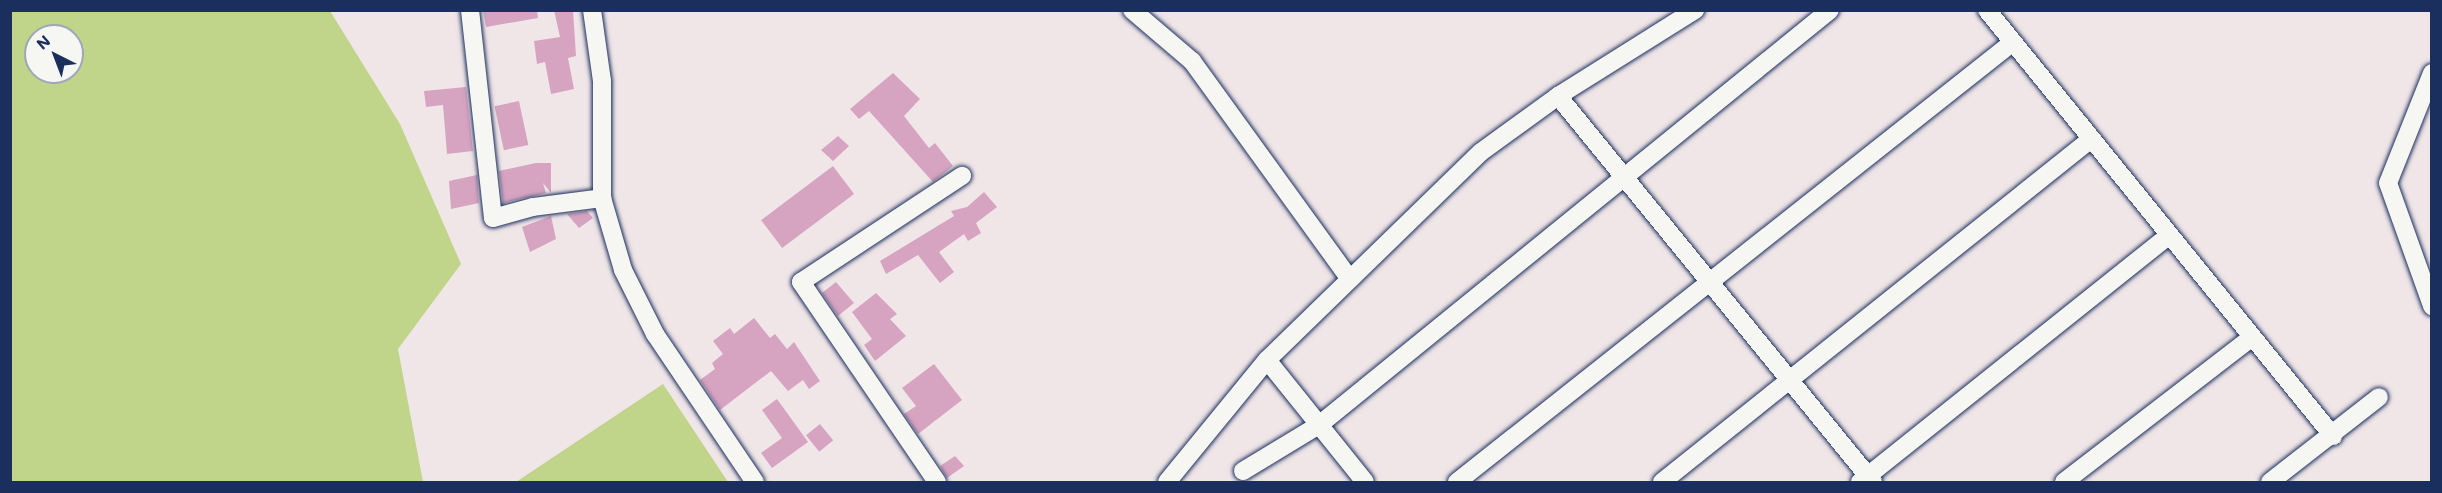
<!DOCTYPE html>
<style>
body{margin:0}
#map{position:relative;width:2442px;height:493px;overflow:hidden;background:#f0e6e8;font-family:Mali,sans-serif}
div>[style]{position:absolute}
.green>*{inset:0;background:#c0d48a}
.building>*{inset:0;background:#d6a4c1;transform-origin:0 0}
.roads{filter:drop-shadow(0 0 2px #1b2f5e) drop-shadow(0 0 2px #1b2f5e)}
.minor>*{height:18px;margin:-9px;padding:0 9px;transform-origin:9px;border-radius:9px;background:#f6f6f2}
span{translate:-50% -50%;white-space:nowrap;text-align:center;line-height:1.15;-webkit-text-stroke:4.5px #f6f6f2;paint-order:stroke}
.frame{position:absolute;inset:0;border:12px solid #1b2f5e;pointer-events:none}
.north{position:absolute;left:24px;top:24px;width:60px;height:60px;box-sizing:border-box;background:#f6f6f2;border:2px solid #9ea6b7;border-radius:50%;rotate:318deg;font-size:16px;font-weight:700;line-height:24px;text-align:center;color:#1b2f5e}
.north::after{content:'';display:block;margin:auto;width:21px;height:27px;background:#1b2f5e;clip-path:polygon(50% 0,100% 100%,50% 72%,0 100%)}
</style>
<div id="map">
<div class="green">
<i style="clip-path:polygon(evenodd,10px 11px,330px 11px,400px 124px,461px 264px,398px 349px,423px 482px,11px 482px,10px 11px,36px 36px,72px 36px,72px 72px,36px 72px,36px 36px)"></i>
<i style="clip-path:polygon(663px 384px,728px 482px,516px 482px)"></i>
</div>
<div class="building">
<i style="clip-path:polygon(483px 10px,537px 10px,538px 18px,486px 27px)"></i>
<i style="clip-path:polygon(554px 10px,573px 10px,576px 56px,568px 58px,574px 89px,551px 94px,545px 62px,537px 64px,534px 41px,560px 37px)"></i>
<i style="clip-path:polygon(893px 73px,920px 99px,904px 116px,929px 148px,935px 143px,953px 166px,933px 182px,869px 111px,859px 119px,850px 109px)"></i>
<i style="clip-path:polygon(466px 87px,473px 151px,447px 154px,443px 105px,426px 107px,424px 91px)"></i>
<i style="left:519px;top:101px;width:45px;height:25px;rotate:78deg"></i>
<i style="clip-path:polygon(838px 136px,849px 146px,833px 161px,821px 150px)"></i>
<i style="clip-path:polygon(536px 163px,551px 163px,551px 193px,543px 183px,546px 193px,503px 203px,499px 171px)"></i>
<i style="left:833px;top:166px;width:35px;height:90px;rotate:53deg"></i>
<i style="clip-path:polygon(477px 175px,479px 203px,451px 209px,449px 181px)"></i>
<i style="clip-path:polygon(984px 192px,997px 207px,976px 223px,981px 233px,968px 241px,964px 234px,939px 252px,954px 272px,940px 283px,918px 255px,886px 274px,880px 261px,954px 216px,951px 211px,967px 207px)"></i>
<i style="clip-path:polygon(587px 211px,593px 218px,579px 228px,567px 214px)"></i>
<i style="clip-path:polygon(551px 216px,556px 239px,530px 252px,522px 227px)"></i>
<i style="clip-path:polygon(836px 282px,854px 303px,838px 316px,822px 293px)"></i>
<i style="clip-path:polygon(876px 293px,897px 314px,890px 319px,906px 336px,875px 361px,864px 345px,872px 339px,852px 312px)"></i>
<i style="clip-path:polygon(754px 318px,770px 338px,775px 334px,787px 349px,794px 342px,820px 381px,809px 389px,803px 380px,788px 391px,771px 371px,720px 410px,700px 380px,715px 369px,712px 363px,723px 354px,713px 341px,730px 328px,734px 334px)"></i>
<i style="clip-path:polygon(934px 364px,962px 400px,918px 434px,904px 414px,916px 406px,902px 388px)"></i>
<i style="clip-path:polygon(777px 399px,808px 442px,772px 468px,761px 453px,782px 438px,762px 410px)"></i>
<i style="left:820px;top:424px;width:21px;height:18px;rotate:51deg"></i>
<i style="clip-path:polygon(955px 456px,964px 466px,947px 478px,940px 466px)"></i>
</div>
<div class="roads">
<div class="minor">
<i style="left:470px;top:10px;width:209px;rotate:83.7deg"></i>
<i style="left:493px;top:218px;width:41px;rotate:-15.4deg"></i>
<i style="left:533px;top:207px;width:70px;rotate:-7.4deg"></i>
<i style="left:592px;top:10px;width:72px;rotate:82deg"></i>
<i style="left:602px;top:81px;width:117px;rotate:90deg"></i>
<i style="left:602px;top:198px;width:75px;rotate:73.7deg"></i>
<i style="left:623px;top:270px;width:72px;rotate:63.4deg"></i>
<i style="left:655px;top:334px;width:179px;rotate:56deg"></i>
<i style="left:1132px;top:10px;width:79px;rotate:40.4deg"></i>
<i style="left:1192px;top:61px;width:269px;rotate:54.1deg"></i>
<i style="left:1987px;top:10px;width:549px;rotate:50.92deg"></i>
<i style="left:2432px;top:73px;width:118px;rotate:111.8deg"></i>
<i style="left:2388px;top:183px;width:131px;rotate:70.3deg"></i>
<i style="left:1558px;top:96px;width:498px;rotate:50.8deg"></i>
<i style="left:1267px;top:360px;width:156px;rotate:51.2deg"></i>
<i style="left:1243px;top:471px;width:89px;rotate:-31.2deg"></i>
<i style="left:1319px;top:425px;width:658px;rotate:-39.08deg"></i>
<i style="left:937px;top:482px;width:242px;rotate:-124.2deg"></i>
<i style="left:801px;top:282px;width:193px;rotate:-33.4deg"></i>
<i style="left:1167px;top:482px;width:158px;rotate:-50.7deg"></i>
<i style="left:1267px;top:360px;width:298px;rotate:-44.2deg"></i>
<i style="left:1481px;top:152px;width:95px;rotate:-36deg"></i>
<i style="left:1558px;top:96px;width:162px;rotate:-32.1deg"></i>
<i style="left:1457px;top:482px;width:709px;rotate:-38.36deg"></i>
<i style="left:1662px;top:482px;width:549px;rotate:-38.64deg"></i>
<i style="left:1860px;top:482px;width:396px;rotate:-38.6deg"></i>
<i style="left:2064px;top:482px;width:237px;rotate:-37.6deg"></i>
<i style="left:2270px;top:482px;width:138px;rotate:-37.9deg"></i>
</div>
</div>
<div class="frame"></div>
<div class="north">N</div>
</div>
